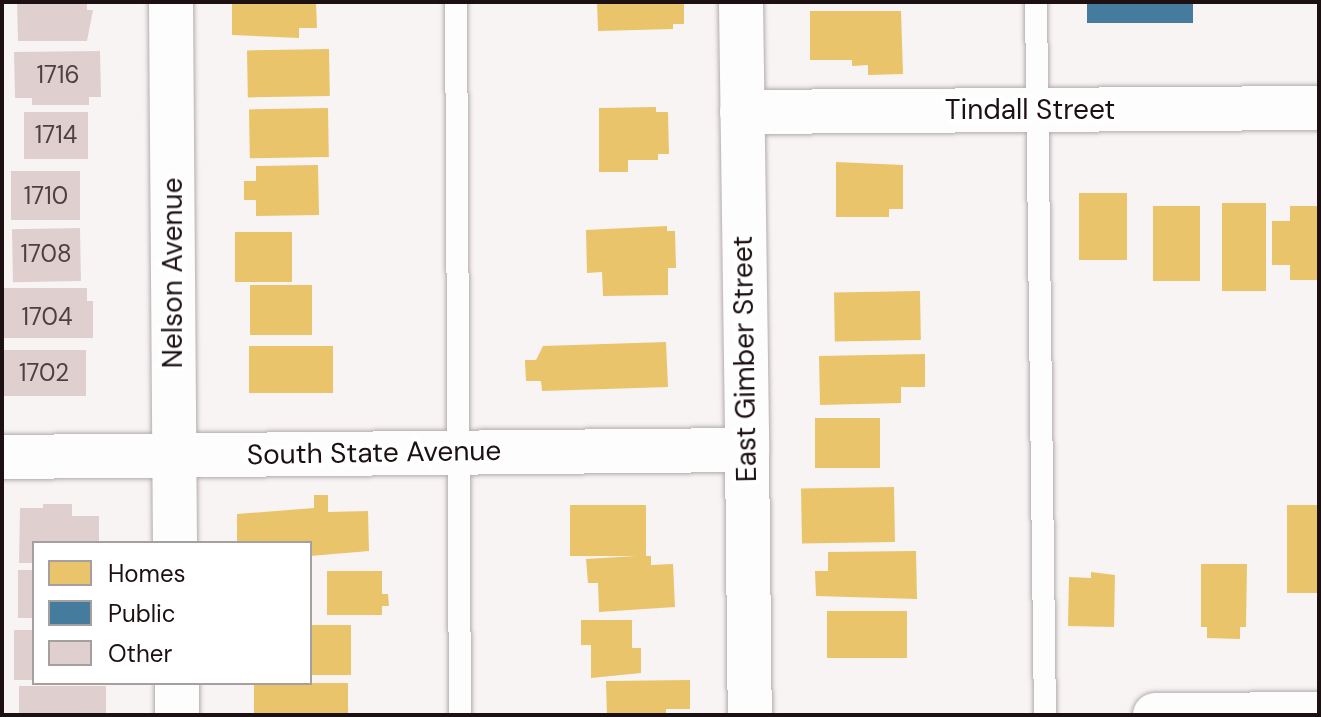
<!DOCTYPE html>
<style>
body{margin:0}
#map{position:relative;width:1321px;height:717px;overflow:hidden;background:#f8f4f4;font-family:"DM Sans",sans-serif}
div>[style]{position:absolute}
.homes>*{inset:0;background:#e9c46a;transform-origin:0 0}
.public>*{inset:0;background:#457b9d;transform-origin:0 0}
.building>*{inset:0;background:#dfd0cf;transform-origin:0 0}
.roads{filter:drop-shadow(0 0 2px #b4abac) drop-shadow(0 0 2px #b4abac)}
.service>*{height:22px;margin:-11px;padding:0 11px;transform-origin:11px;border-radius:11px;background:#fefdfd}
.minor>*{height:44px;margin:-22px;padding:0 22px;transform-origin:22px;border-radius:22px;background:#fefdfd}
.tertiary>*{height:44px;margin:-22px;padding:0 22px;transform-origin:22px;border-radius:22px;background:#fefdfd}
span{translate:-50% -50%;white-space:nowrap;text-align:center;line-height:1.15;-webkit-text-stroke:8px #fff;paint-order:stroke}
.number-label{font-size:24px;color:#4e4041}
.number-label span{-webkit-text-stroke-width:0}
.street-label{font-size:28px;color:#1d1012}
.frame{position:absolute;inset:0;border:4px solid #1d1012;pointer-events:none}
.legend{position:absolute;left:32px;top:541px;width:280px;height:144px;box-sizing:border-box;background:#fff;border:2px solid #a59fa0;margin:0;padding:10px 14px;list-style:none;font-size:24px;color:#1d1012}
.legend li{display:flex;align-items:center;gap:16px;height:40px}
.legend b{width:40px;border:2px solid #a59fa0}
</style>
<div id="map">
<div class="homes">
<i style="clip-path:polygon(232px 2px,316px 2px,317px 28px,299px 28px,299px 38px,232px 35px)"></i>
<i style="clip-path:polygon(597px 2px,684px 2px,684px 24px,673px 24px,673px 29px,598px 31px)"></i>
<i style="clip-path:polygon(810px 11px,901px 11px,903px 74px,868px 75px,868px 65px,852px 66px,852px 60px,810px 60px)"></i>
<i style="left:329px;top:49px;width:47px;height:82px;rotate:89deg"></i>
<i style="clip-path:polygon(656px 107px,656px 112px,668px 112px,669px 154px,658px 154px,658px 160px,628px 160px,628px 172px,599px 172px,599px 108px)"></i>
<i style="left:328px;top:108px;width:49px;height:79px;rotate:89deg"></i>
<i style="clip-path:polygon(836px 162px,903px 165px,903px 209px,889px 209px,889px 217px,836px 217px)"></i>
<i style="clip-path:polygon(318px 165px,319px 215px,256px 216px,256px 200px,244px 200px,244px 181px,256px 181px,256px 166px)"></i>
<i style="left:1079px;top:193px;width:48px;height:67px"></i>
<i style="left:1222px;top:203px;width:44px;height:88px"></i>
<i style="left:1153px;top:206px;width:47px;height:75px"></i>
<i style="clip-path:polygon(1290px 206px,1319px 206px,1319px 280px,1290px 280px,1290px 265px,1272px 265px,1272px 221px,1290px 221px)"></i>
<i style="clip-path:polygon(667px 226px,667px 231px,675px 231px,676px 268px,668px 268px,668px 295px,603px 296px,602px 272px,587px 273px,586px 230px)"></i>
<i style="left:292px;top:232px;width:50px;height:57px;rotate:90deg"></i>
<i style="left:250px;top:285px;width:62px;height:50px"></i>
<i style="left:920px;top:291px;width:49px;height:86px;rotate:89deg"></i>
<i style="clip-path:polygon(666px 342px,668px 387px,542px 391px,541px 381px,526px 381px,525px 360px,536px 360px,543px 346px)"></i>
<i style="left:333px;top:346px;width:47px;height:84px;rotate:90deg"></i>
<i style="clip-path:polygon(925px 354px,925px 387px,901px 387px,901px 403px,820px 405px,819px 356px)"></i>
<i style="left:815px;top:418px;width:65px;height:50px"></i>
<i style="left:894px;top:487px;width:55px;height:93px;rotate:89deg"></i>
<i style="clip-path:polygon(314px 495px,328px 495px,328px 512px,368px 511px,369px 551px,310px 556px,310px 543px,237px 543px,237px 514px,314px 508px)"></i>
<i style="clip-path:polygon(570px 505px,646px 505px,646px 556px,651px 556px,651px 565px,673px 564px,675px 607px,599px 612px,598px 583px,588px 583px,586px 559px,636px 556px,570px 556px)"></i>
<i style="left:1287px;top:505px;width:32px;height:88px"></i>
<i style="clip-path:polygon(916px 551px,917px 599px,816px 596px,815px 571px,828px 571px,828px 552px)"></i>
<i style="clip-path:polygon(1201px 564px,1247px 564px,1246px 627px,1240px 627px,1240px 639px,1207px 638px,1207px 627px,1201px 627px)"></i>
<i style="clip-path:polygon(327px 571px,382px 571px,382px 594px,388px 594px,389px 606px,382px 606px,382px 615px,327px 615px)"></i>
<i style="clip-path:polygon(1091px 572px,1115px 575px,1114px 627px,1068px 626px,1069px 577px,1091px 578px)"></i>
<i style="left:907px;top:611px;width:47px;height:80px;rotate:90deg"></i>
<i style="clip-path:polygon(581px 620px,632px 620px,632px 648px,641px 648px,641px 673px,591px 678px,591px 645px,581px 645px)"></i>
<i style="left:310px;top:625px;width:41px;height:50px"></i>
<i style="clip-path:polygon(690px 680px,690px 709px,666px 709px,666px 715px,607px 715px,606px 681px)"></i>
<i style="left:348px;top:683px;width:32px;height:94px;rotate:90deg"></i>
</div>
<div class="public">
<i style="left:1087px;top:2px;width:106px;height:21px"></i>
</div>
<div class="building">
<i style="clip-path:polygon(17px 2px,87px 2px,87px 10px,93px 10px,87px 41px,18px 41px)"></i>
<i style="clip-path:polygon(100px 51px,101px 97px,89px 97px,89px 105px,32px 105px,32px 98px,15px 98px,14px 52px)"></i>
<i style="left:24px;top:112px;width:64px;height:47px"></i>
<i style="left:11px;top:171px;width:69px;height:49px"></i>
<i style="left:80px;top:228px;width:53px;height:68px;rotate:89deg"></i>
<i style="clip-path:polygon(2px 288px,87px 288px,87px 301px,93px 301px,93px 338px,4px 338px)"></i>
<i style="left:2px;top:350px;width:84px;height:46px"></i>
<i style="clip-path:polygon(43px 504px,72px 504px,72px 516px,99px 516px,99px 543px,34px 543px,34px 563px,19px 563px,20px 508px,43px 508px)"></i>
<i style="left:18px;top:570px;width:16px;height:48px"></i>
<i style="left:34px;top:630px;width:50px;height:20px;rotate:90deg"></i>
<i style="left:19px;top:686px;width:87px;height:29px"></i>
</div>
<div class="roads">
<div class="service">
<i style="left:456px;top:2px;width:713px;rotate:89.68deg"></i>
<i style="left:1036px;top:2px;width:713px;rotate:89.28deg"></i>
</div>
<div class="minor">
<i style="left:171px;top:2px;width:541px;rotate:89.58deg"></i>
<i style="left:741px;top:2px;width:448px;rotate:89.2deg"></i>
<i style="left:742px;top:112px;width:577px;rotate:-0.4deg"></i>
<i style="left:177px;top:683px;width:32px;rotate:90deg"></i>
</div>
<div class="tertiary">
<i style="left:2px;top:457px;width:745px;rotate:-0.54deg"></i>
<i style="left:747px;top:450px;width:265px;rotate:89.4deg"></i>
<i style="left:1155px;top:715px;width:164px;rotate:-0.3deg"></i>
</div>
</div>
<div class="number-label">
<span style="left:58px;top:75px">1716</span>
<span style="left:56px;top:135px">1714</span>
<span style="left:46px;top:196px">1710</span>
<span style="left:46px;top:254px">1708</span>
<span style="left:47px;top:317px">1704</span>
<span style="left:44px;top:373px">1702</span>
</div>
<div class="street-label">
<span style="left:1030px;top:110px">Tindall Street</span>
<span style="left:173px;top:273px;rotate:-90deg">Nelson Avenue</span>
<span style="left:745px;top:359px;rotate:-91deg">East Gimber Street</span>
<span style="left:374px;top:453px;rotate:-1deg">South State Avenue</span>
</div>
<div class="frame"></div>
<ul class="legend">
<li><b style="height:22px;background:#e9c46a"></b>Homes</li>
<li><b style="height:22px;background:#457b9d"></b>Public</li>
<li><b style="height:22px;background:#dfd0cf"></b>Other</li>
</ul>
</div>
